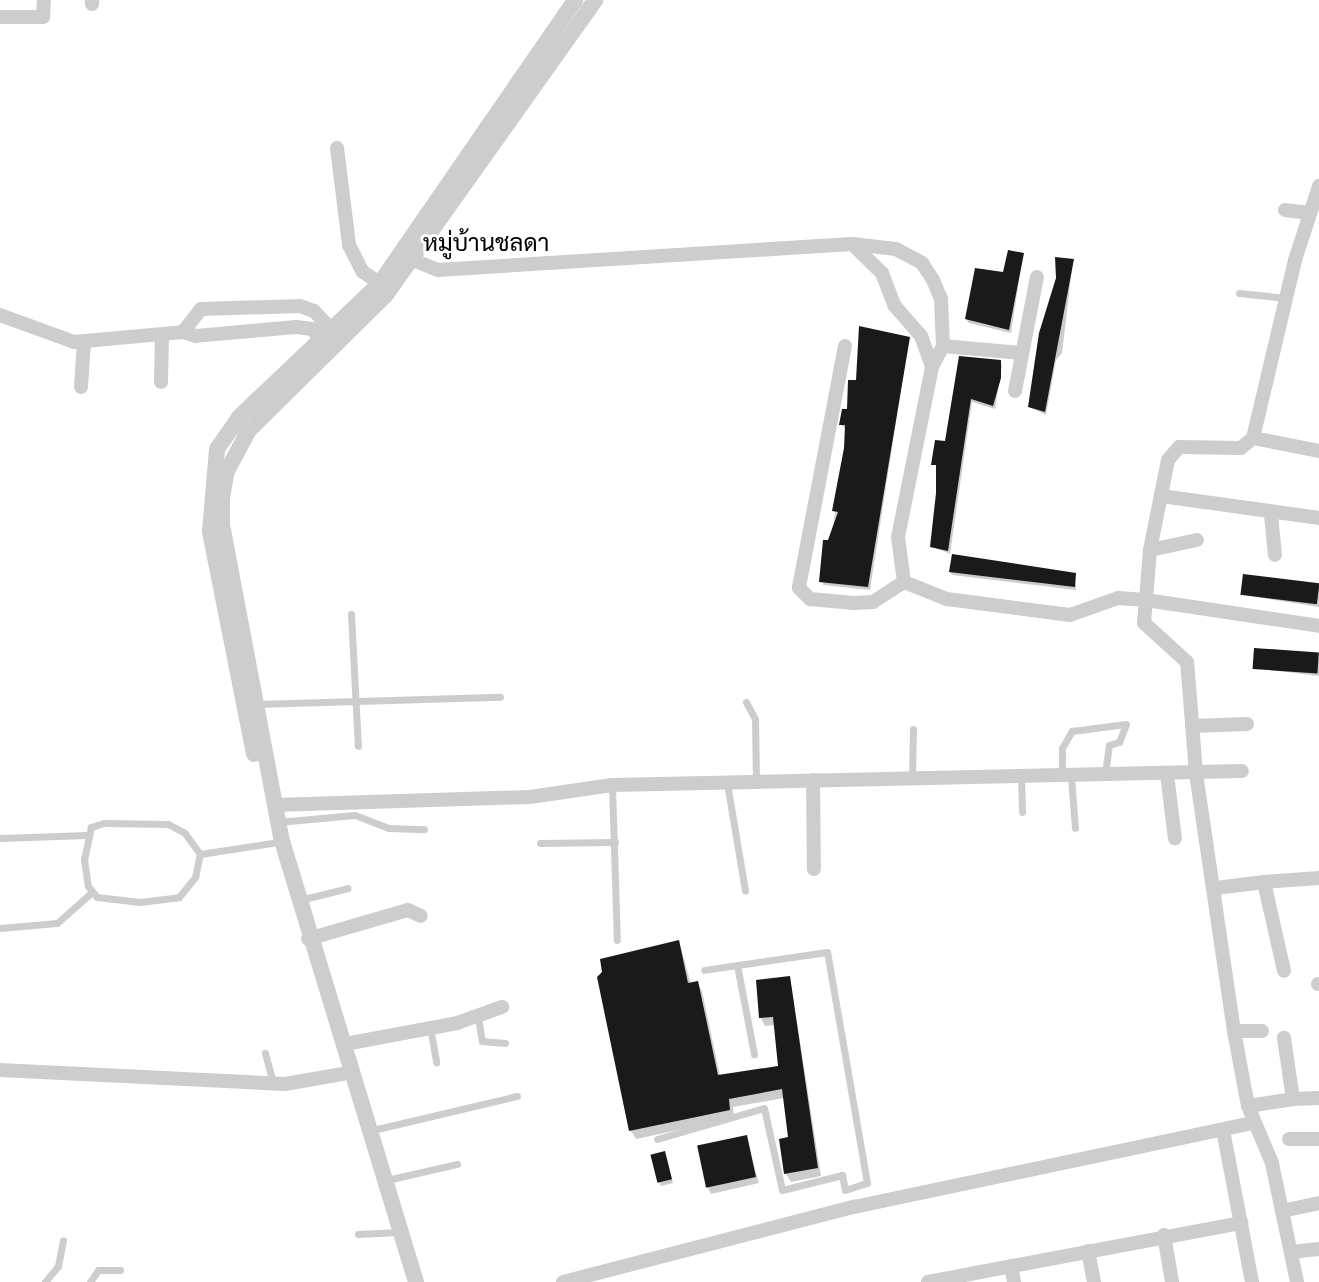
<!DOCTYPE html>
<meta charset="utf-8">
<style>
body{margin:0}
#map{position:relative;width:1319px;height:1282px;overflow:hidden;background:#fff;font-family:"Fira Sans",Sarabun,sans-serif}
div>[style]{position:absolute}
.shadow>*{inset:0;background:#0003}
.building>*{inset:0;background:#1a1a1a;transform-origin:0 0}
.service>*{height:7px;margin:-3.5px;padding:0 3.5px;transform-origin:3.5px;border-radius:3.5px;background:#cdcdcd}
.minor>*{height:14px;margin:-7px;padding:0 7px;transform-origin:7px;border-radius:7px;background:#cdcdcd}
.tertiary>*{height:16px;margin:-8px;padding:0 8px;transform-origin:8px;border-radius:8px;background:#cdcdcd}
span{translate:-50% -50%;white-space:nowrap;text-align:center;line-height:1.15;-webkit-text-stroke:6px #fff;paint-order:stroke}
.quarter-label{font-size:24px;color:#000}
</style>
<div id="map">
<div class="shadow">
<i style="clip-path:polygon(1023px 254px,1011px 333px,969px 323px,966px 319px)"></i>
<i style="clip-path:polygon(1073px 261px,1062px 353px,1056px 360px,1046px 415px,1030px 407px,1035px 358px,1058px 278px)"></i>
<i style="clip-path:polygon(909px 338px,870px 590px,823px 585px,846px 448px,846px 429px,841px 425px,857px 381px)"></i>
<i style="clip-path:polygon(961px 358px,1002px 365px,995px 409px,972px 402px,950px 554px,931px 546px)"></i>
<i style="clip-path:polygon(950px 572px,1075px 575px,1076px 590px,952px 575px)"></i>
<i style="clip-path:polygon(1319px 584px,1319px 607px,1244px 595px)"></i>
<i style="clip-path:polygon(1319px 657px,1319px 676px,1255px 668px)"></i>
<i style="clip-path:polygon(679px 941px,691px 984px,697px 982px,702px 991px,720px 1076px,780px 1067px,775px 1025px,765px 1026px,761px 1018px,790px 978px,821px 1176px,791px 1182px,786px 1174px,790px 1138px,784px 1098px,733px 1107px,734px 1118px,636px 1139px,631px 1131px)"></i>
<i style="clip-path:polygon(746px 1137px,759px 1183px,711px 1194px,708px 1188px)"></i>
<i style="clip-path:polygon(665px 1153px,673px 1183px,661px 1186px,659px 1182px)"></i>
</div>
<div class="building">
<i style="clip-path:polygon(1008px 250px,1024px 253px,1009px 330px,965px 319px,975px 268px,1003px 272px)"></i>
<i style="clip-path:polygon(1055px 257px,1074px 259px,1045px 412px,1028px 407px,1039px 333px,1056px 278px)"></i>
<i style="clip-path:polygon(859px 326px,910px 337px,868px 587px,819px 582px,823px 540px,828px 540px,838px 512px,832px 511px,844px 448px,845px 425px,839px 425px,842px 409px,847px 409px,848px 380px,856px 380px)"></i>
<i style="clip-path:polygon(959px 356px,1001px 360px,1001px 378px,993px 406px,971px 399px,948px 551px,930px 547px,936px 493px,936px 465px,931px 465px,935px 440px,945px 441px)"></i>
<i style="clip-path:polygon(952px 554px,1076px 573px,1075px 587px,949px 572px)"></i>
<i style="left:1243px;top:574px;width:77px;height:21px;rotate:7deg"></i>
<i style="left:1254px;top:648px;width:65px;height:21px;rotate:4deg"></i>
<i style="clip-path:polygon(679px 940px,688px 983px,698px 981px,718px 1075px,778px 1066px,773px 1017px,759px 1018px,756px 980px,790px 976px,818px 1168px,784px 1174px,779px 1139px,788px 1137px,782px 1089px,729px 1099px,730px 1110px,629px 1131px,597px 977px,602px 972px,600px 959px)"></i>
<i style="left:747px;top:1135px;width:43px;height:51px;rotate:78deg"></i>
<i style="left:665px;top:1151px;width:29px;height:15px;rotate:76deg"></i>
</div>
<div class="service">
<i style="left:1239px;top:293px;width:48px;rotate:5.9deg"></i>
<i style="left:351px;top:614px;width:132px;rotate:87deg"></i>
<i style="left:746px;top:702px;width:19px;rotate:62deg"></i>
<i style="left:755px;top:719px;width:62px;rotate:89.1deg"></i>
<i style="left:257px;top:704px;width:243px;rotate:-1.7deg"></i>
<i style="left:912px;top:777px;width:48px;rotate:-88.8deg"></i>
<i style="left:1062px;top:777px;width:29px;rotate:-90deg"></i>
<i style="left:1062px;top:748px;width:20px;rotate:-60deg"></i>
<i style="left:1072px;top:731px;width:54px;rotate:-7.4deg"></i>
<i style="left:1126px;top:724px;width:19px;rotate:111deg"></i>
<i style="left:1119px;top:742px;width:10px;rotate:163deg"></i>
<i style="left:1109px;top:745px;width:29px;rotate:98deg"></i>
<i style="left:1071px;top:777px;width:51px;rotate:85.5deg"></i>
<i style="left:1021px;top:779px;width:33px;rotate:88deg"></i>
<i style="left:727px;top:783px;width:109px;rotate:80.5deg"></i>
<i style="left:612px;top:785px;width:155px;rotate:88.2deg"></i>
<i style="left:278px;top:822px;width:77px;rotate:-5.2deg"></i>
<i style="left:355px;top:815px;width:36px;rotate:21deg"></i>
<i style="left:389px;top:828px;width:35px;rotate:2deg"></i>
<i style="left:0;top:838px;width:87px;rotate:-2deg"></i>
<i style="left:540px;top:843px;width:75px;rotate:-0.8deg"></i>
<i style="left:200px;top:854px;width:26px;rotate:-126deg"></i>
<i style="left:185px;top:833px;width:19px;rotate:-152deg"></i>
<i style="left:168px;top:824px;width:64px;rotate:-179.1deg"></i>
<i style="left:104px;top:823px;width:14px;rotate:163deg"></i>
<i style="left:91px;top:827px;width:33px;rotate:102deg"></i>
<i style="left:84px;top:859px;width:27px;rotate:82deg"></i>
<i style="left:88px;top:886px;width:14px;rotate:51deg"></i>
<i style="left:97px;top:897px;width:43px;rotate:6.6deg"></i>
<i style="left:140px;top:902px;width:39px;rotate:-7deg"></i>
<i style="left:179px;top:897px;width:26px;rotate:-51deg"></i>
<i style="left:195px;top:877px;width:24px;rotate:-78deg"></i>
<i style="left:200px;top:854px;width:73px;rotate:-8.7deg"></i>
<i style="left:300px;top:900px;width:49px;rotate:-14deg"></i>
<i style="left:0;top:928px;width:57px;rotate:-5deg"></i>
<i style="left:57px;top:923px;width:47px;rotate:-41.5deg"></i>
<i style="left:737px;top:965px;width:91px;rotate:79.2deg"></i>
<i style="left:478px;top:1017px;width:24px;rotate:81deg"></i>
<i style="left:482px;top:1041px;width:23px;rotate:5deg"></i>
<i style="left:430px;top:1027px;width:36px;rotate:80deg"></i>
<i style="left:265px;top:1053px;width:31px;rotate:75deg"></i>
<i style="left:373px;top:1130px;width:148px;rotate:-13.3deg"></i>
<i style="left:657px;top:1139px;width:111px;rotate:-16.2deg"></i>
<i style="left:764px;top:1108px;width:84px;rotate:77.6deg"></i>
<i style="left:782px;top:1190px;width:62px;rotate:-14deg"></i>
<i style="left:842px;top:1175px;width:15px;rotate:79deg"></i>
<i style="left:845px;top:1190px;width:23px;rotate:-18deg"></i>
<i style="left:867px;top:1183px;width:234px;rotate:-99.8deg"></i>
<i style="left:827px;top:952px;width:124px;rotate:171.7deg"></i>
<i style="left:387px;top:1180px;width:72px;rotate:-12.9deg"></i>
<i style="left:358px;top:1234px;width:35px;rotate:-3deg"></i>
<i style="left:45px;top:1282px;width:21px;rotate:-51deg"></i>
<i style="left:58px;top:1266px;width:26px;rotate:-79deg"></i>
<i style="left:90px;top:1282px;width:14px;rotate:-56deg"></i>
<i style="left:98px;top:1270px;width:22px"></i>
</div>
<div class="minor">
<i style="left:92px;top:0;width:4px;rotate:90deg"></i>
<i style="left:0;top:17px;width:43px"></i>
<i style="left:43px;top:17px;width:17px;rotate:-87deg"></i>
<i style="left:337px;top:148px;width:98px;rotate:82.9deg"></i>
<i style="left:349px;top:245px;width:30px;rotate:63deg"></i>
<i style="left:363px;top:272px;width:20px;rotate:33deg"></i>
<i style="left:1285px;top:210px;width:25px;rotate:7deg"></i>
<i style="left:852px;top:244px;width:42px;rotate:44deg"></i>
<i style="left:882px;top:273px;width:34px;rotate:69deg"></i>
<i style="left:894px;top:305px;width:41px;rotate:48.9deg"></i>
<i style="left:921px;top:336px;width:33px;rotate:70deg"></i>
<i style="left:413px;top:260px;width:27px;rotate:22deg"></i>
<i style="left:438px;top:270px;width:415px;rotate:-3.6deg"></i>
<i style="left:852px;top:244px;width:44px;rotate:6.5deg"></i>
<i style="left:896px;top:249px;width:30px;rotate:28deg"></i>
<i style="left:922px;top:263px;width:20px;rotate:57deg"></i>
<i style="left:933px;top:280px;width:21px;rotate:67deg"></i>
<i style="left:941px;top:299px;width:47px;rotate:87.6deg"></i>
<i style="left:943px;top:346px;width:24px;rotate:118deg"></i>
<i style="left:932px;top:367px;width:173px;rotate:101.3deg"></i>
<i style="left:898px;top:537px;width:45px;rotate:82.4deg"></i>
<i style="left:904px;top:582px;width:46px;rotate:21.6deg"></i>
<i style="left:947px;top:599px;width:124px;rotate:7.4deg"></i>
<i style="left:1070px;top:615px;width:51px;rotate:-19.5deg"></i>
<i style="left:1118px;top:598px;width:28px;rotate:4deg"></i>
<i style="left:1146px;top:600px;width:175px;rotate:8.5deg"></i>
<i style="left:0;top:315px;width:79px;rotate:20deg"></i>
<i style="left:74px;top:342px;width:109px;rotate:-5.2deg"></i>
<i style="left:321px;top:340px;width:14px;rotate:-129deg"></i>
<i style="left:312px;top:329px;width:16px;rotate:-173deg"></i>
<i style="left:296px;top:327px;width:100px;rotate:174.9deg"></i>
<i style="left:196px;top:336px;width:14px;rotate:-163deg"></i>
<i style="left:183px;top:332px;width:29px;rotate:-52deg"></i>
<i style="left:201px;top:309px;width:99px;rotate:-1.7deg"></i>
<i style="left:300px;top:306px;width:15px;rotate:20deg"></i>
<i style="left:314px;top:311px;width:26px;rotate:47deg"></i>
<i style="left:845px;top:346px;width:246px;rotate:100.8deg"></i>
<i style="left:799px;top:588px;width:16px;rotate:45deg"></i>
<i style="left:810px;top:599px;width:44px;rotate:5.2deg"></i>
<i style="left:854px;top:603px;width:19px;rotate:-3deg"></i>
<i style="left:873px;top:602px;width:37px;rotate:-33deg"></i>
<i style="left:943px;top:346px;width:79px;rotate:5.1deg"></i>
<i style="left:161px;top:382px;width:46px;rotate:-88.8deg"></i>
<i style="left:81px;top:387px;width:45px;rotate:-86.2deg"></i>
<i style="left:1015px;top:391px;width:116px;rotate:-79.1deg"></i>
<i style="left:1253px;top:438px;width:67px;rotate:11.1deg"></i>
<i style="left:1161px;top:496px;width:160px;rotate:7.9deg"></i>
<i style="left:1271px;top:515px;width:40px;rotate:84.3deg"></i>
<i style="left:1150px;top:550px;width:48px;rotate:-12deg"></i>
<i style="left:1192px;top:726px;width:55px;rotate:-2.1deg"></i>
<i style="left:1167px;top:774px;width:65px;rotate:83deg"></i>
<i style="left:813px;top:780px;width:89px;rotate:89.4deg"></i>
<i style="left:275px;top:805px;width:255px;rotate:-1.8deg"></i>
<i style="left:530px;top:797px;width:83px;rotate:-8.3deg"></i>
<i style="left:612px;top:785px;width:630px;rotate:-1.27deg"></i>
<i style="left:1264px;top:882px;width:55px;rotate:-4.2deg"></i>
<i style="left:1216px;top:888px;width:48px;rotate:-7.1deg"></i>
<i style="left:1264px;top:882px;width:91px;rotate:77.3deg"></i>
<i style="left:308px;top:939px;width:104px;rotate:-16.2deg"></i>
<i style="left:408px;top:910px;width:14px;rotate:25deg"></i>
<i style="left:1318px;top:984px;width:1px"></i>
<i style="left:1234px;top:1031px;width:28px"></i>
<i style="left:345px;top:1044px;width:114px;rotate:-10.6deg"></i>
<i style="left:457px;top:1023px;width:48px;rotate:-19.6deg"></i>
<i style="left:0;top:1070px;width:285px;rotate:2.8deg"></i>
<i style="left:285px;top:1084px;width:59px;rotate:-9.8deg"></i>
<i style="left:1293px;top:1099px;width:26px;rotate:-2deg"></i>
<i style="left:1248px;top:1106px;width:46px;rotate:-8.8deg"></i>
<i style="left:1293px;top:1099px;width:62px;rotate:-98.4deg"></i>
<i style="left:1223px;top:1130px;width:155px;rotate:79.2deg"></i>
<i style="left:1289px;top:1139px;width:30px"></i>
<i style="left:1282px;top:1211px;width:38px;rotate:-12deg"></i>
<i style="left:1164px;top:1235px;width:48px;rotate:80.3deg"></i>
<i style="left:1088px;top:1251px;width:32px;rotate:79deg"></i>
<i style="left:1291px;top:1252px;width:28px;rotate:-6deg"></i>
<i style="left:1011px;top:1266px;width:16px;rotate:79deg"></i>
<i style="left:563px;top:1282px;width:301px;rotate:-14.5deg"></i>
<i style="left:854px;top:1207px;width:409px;rotate:-11.9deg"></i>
<i style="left:928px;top:1282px;width:319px;rotate:-10.7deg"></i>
<i style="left:1297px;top:1282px;width:122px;rotate:-101.9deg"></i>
<i style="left:1272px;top:1163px;width:62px;rotate:-112.8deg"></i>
<i style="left:1248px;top:1106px;width:76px;rotate:-100.6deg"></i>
<i style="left:1234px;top:1031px;width:261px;rotate:-98.4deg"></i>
<i style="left:1196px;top:773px;width:111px;rotate:-94.6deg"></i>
<i style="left:1187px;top:662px;width:58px;rotate:-137.8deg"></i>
<i style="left:1144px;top:623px;width:73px;rotate:-85.3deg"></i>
<i style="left:1150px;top:550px;width:92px;rotate:-78.7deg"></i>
<i style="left:1168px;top:460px;width:17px;rotate:-50deg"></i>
<i style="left:1179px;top:447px;width:62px;rotate:0.9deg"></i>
<i style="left:1241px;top:448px;width:16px;rotate:-40deg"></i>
<i style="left:1253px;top:438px;width:183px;rotate:-76.7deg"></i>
<i style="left:1295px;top:260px;width:78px;rotate:-72deg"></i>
</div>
<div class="tertiary">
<i style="left:254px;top:754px;width:227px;rotate:-101.2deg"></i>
<i style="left:210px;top:531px;width:82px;rotate:-85.1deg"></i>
<i style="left:217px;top:449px;width:39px;rotate:-55deg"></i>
<i style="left:239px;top:417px;width:195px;rotate:-43.5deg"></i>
<i style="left:380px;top:283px;width:344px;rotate:-55.4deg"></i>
<i style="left:416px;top:1282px;width:460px;rotate:-106.9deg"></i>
<i style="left:282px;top:842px;width:325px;rotate:-100.7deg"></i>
<i style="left:222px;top:523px;width:25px;rotate:-90deg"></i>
<i style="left:222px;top:498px;width:27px;rotate:-80deg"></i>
<i style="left:227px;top:471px;width:47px;rotate:-61.8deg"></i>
<i style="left:249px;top:430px;width:191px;rotate:-44.6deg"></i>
<i style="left:385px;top:296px;width:363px;rotate:-54.6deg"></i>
</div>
<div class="quarter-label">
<span style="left:486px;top:244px">หมู่บ้านชลดา</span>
</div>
</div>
